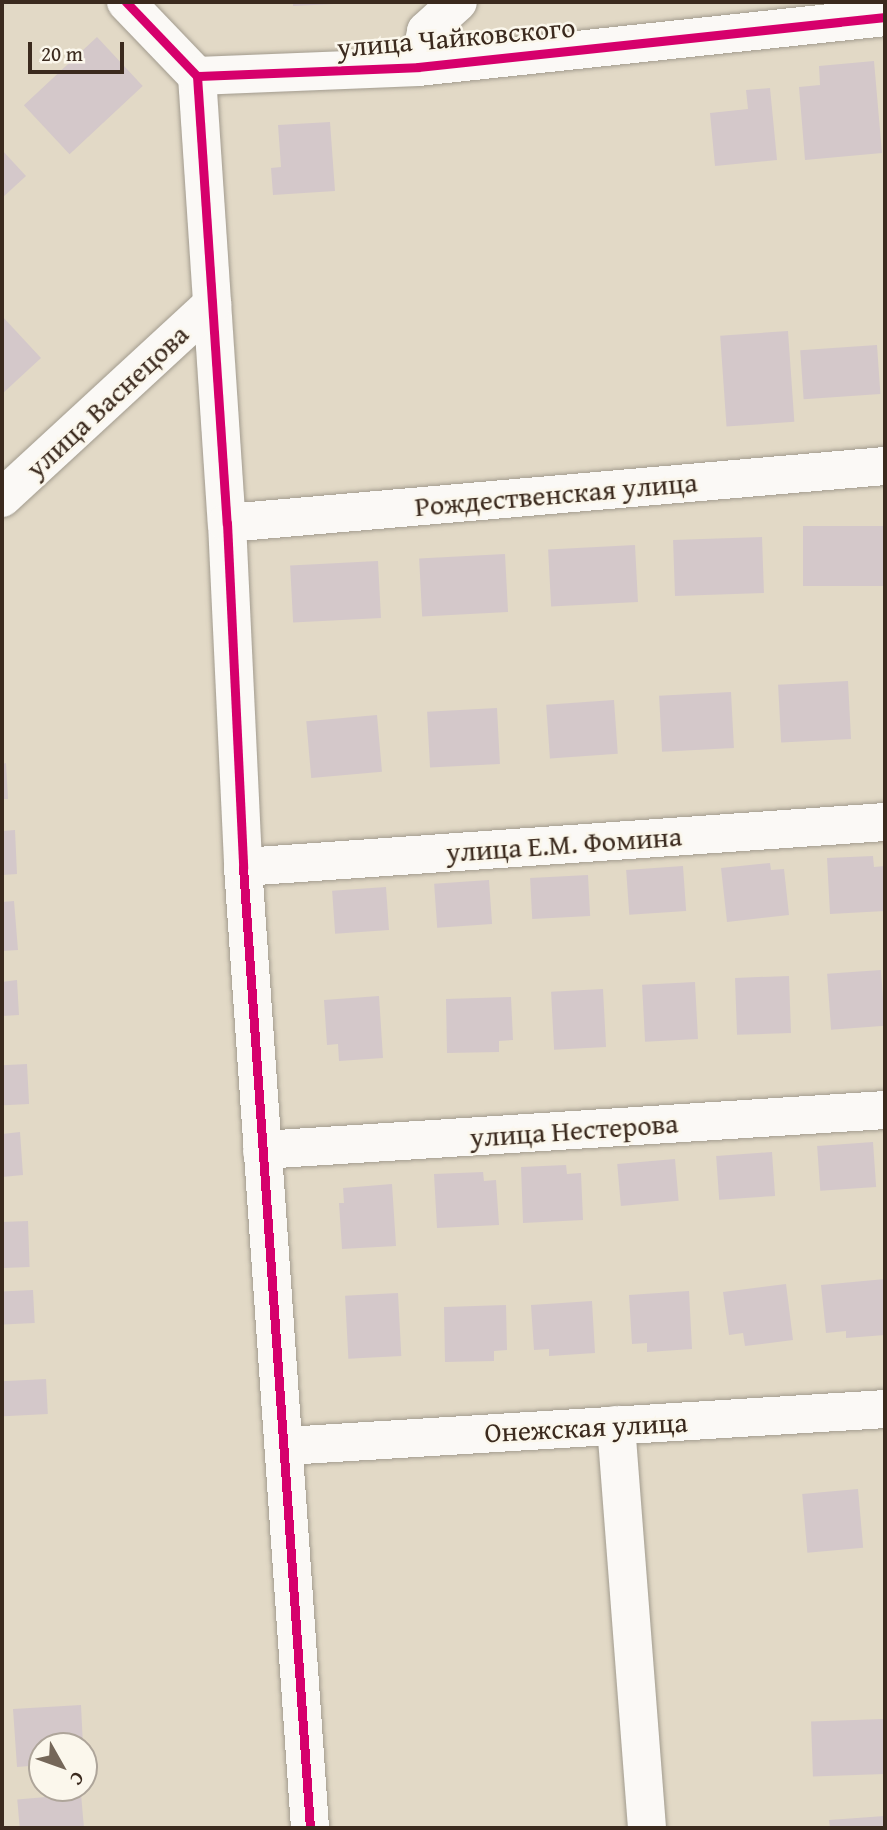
<!DOCTYPE html>
<meta charset="utf-8">
<style>
body{margin:0}
#map{position:relative;width:887px;height:1830px;overflow:hidden;background:#e2d9c6;font-family:"Gentium Book Plus",serif}
div>[style]{position:absolute}
.building>*{inset:0;background:#d4c8ca;transform-origin:0 0}
.roads{filter:drop-shadow(0 0 2px #a29b8e) drop-shadow(0 0 2px #a29b8e)}
.minor>*{height:38px;margin:-19px;padding:0 19px;transform-origin:19px;border-radius:19px;background:#fbf9f6}
.cycleway>*{height:9px;margin:-4.5px;padding:0 4.5px;transform-origin:4.5px;border-radius:4.5px;background:#d6006c}
span{translate:-50% -50%;white-space:nowrap;text-align:center;line-height:1.15;-webkit-text-stroke:5px #fbf7ec;paint-order:stroke}
.street-label{font-size:28px;color:#3b2a1e}
.frame{position:absolute;inset:0;border:4px solid #3b2a1e;pointer-events:none}
.north{position:absolute;left:28px;top:1732px;width:70px;height:70px;box-sizing:border-box;background:#fbf7ec;border:2px solid #aea59a;border-radius:50%;rotate:130deg;font-size:19px;font-weight:700;line-height:28px;text-align:center;color:#3b2a1e}
.north::after{content:'';display:block;margin:auto;width:24px;height:32px;background:#756759;clip-path:polygon(50% 0,100% 100%,50% 72%,0 100%)}
.scale{position:absolute;left:28px;top:42px;width:96px;height:32px;box-sizing:border-box;border:4px solid #3b2a1e;border-top:0;padding-left:9px;font-size:21px;line-height:24px;white-space:nowrap;color:#3b2a1e;-webkit-text-stroke:5px #fbf7ec;paint-order:stroke}
</style>
<div id="map">
<div class="building">
<i style="clip-path:polygon(293px 2px,333px 2px,333px 4px,293px 6px)"></i>
<i style="left:97px;top:37px;width:67px;height:100px;rotate:47deg"></i>
<i style="clip-path:polygon(874px 61px,882px 153px,805px 160px,799px 87px,820px 85px,819px 66px)"></i>
<i style="clip-path:polygon(770px 88px,777px 160px,715px 166px,710px 113px,748px 109px,746px 90px)"></i>
<i style="clip-path:polygon(330px 122px,335px 191px,273px 195px,271px 168px,281px 167px,278px 125px)"></i>
<i style="clip-path:polygon(2px 150px,26px 176px,2px 198px)"></i>
<i style="clip-path:polygon(2px 316px,41px 358px,2px 394px)"></i>
<i style="left:788px;top:331px;width:91px;height:68px;rotate:86deg"></i>
<i style="left:877px;top:345px;width:49px;height:77px;rotate:86deg"></i>
<i style="left:885px;top:526px;width:60px;height:82px;rotate:90deg"></i>
<i style="left:762px;top:537px;width:56px;height:89px;rotate:88deg"></i>
<i style="left:635px;top:545px;width:57px;height:87px;rotate:87deg"></i>
<i style="left:505px;top:554px;width:58px;height:86px;rotate:87deg"></i>
<i style="left:378px;top:561px;width:57px;height:88px;rotate:87deg"></i>
<i style="left:848px;top:681px;width:58px;height:70px;rotate:87deg"></i>
<i style="left:731px;top:692px;width:56px;height:72px;rotate:87deg"></i>
<i style="left:614px;top:700px;width:54px;height:68px;rotate:86deg"></i>
<i style="left:497px;top:708px;width:56px;height:70px;rotate:87deg"></i>
<i style="left:377px;top:715px;width:57px;height:71px;rotate:85deg"></i>
<i style="clip-path:polygon(6px 763px,8px 799px,2px 799px,2px 764px)"></i>
<i style="clip-path:polygon(15px 830px,17px 874px,2px 875px,2px 831px)"></i>
<i style="clip-path:polygon(873px 856px,874px 867px,885px 866px,885px 911px,830px 914px,827px 858px)"></i>
<i style="clip-path:polygon(770px 863px,771px 870px,784px 869px,789px 915px,727px 922px,721px 868px)"></i>
<i style="left:683px;top:866px;width:45px;height:57px;rotate:86deg"></i>
<i style="left:588px;top:875px;width:41px;height:58px;rotate:87deg"></i>
<i style="left:489px;top:880px;width:44px;height:55px;rotate:86deg"></i>
<i style="left:386px;top:887px;width:43px;height:54px;rotate:86deg"></i>
<i style="clip-path:polygon(14px 901px,18px 950px,2px 951px,2px 902px)"></i>
<i style="left:881px;top:970px;width:56px;height:54px;rotate:86deg"></i>
<i style="left:789px;top:976px;width:57px;height:54px;rotate:88deg"></i>
<i style="clip-path:polygon(17px 980px,19px 1015px,2px 1016px,2px 982px)"></i>
<i style="left:695px;top:982px;width:57px;height:53px;rotate:87deg"></i>
<i style="left:603px;top:989px;width:58px;height:52px;rotate:87deg"></i>
<i style="clip-path:polygon(379px 996px,383px 1058px,339px 1061px,338px 1044px,327px 1045px,324px 1000px)"></i>
<i style="clip-path:polygon(511px 997px,513px 1040px,499px 1041px,499px 1052px,447px 1053px,446px 999px)"></i>
<i style="left:27px;top:1064px;width:40px;height:25px;rotate:87deg"></i>
<i style="clip-path:polygon(20px 1132px,23px 1175px,2px 1177px,2px 1134px)"></i>
<i style="left:873px;top:1142px;width:45px;height:56px;rotate:86deg"></i>
<i style="left:772px;top:1152px;width:44px;height:56px;rotate:86deg"></i>
<i style="left:675px;top:1159px;width:42px;height:58px;rotate:85deg"></i>
<i style="clip-path:polygon(566px 1165px,567px 1174px,581px 1173px,583px 1220px,523px 1223px,521px 1167px)"></i>
<i style="clip-path:polygon(483px 1172px,484px 1181px,496px 1180px,499px 1225px,437px 1228px,434px 1174px)"></i>
<i style="clip-path:polygon(392px 1184px,396px 1246px,342px 1249px,339px 1203px,344px 1203px,343px 1188px)"></i>
<i style="left:28px;top:1221px;width:46px;height:26px;rotate:88deg"></i>
<i style="clip-path:polygon(885px 1279px,885px 1335px,846px 1338px,846px 1331px,826px 1333px,821px 1285px)"></i>
<i style="clip-path:polygon(786px 1284px,793px 1340px,745px 1346px,743px 1333px,729px 1335px,723px 1292px)"></i>
<i style="left:33px;top:1290px;width:33px;height:31px;rotate:87deg"></i>
<i style="clip-path:polygon(689px 1291px,692px 1349px,647px 1352px,647px 1343px,632px 1344px,629px 1295px)"></i>
<i style="left:398px;top:1293px;width:63px;height:53px;rotate:87deg"></i>
<i style="clip-path:polygon(592px 1301px,595px 1353px,549px 1356px,549px 1349px,534px 1350px,531px 1305px)"></i>
<i style="clip-path:polygon(506px 1305px,507px 1350px,494px 1351px,494px 1361px,445px 1362px,444px 1307px)"></i>
<i style="left:46px;top:1379px;width:35px;height:44px;rotate:87deg"></i>
<i style="left:858px;top:1489px;width:59px;height:56px;rotate:85deg"></i>
<i style="clip-path:polygon(81px 1705px,83px 1746px,42px 1746px,42px 1765px,17px 1767px,13px 1709px)"></i>
<i style="left:883px;top:1719px;width:55px;height:72px;rotate:88deg"></i>
<i style="left:81px;top:1794px;width:34px;height:64px;rotate:85deg"></i>
<i style="clip-path:polygon(885px 1816px,885px 1828px,830px 1828px,829px 1820px)"></i>
</div>
<div class="roads">
<div class="minor">
<i style="left:126px;top:2px;width:103px;rotate:46.2deg"></i>
<i style="left:197px;top:76px;width:448px;rotate:86.2deg"></i>
<i style="left:227px;top:523px;width:344px;rotate:87.3deg"></i>
<i style="left:243px;top:867px;width:963px;rotate:86.01deg"></i>
<i style="left:418px;top:67px;width:37px;rotate:-77deg"></i>
<i style="left:426px;top:31px;width:43px;rotate:-42.2deg"></i>
<i style="left:197px;top:76px;width:221px;rotate:-2.3deg"></i>
<i style="left:418px;top:67px;width:470px;rotate:-6.1deg"></i>
<i style="left:2px;top:498px;width:286px;rotate:-42.7deg"></i>
<i style="left:227px;top:523px;width:660px;rotate:-4.95deg"></i>
<i style="left:243px;top:867px;width:644px;rotate:-4.01deg"></i>
<i style="left:262px;top:1150px;width:624px;rotate:-3.67deg"></i>
<i style="left:616px;top:1425px;width:404px;rotate:85.6deg"></i>
<i style="left:286px;top:1446px;width:600px;rotate:-3.53deg"></i>
</div>
</div>
<div class="cycleway">
<i style="left:126px;top:2px;width:103px;rotate:46.2deg"></i>
<i style="left:197px;top:76px;width:448px;rotate:86.2deg"></i>
<i style="left:227px;top:523px;width:344px;rotate:87.3deg"></i>
<i style="left:243px;top:867px;width:963px;rotate:86.01deg"></i>
<i style="left:197px;top:76px;width:221px;rotate:-2.3deg"></i>
<i style="left:418px;top:67px;width:470px;rotate:-6.1deg"></i>
</div>
<div class="street-label">
<span style="left:456px;top:37px;rotate:-5deg">улица Чайковского</span>
<span style="left:107px;top:401px;rotate:-43deg">улица Васнецова</span>
<span style="left:556px;top:494px;rotate:-5deg">Рождественская улица</span>
<span style="left:564px;top:844px;rotate:-4deg">улица Е.М. Фомина</span>
<span style="left:574px;top:1130px;rotate:-4deg">улица Нестерова</span>
<span style="left:586px;top:1427px;rotate:-3deg">Онежская улица</span>
</div>
<div class="frame"></div>
<div class="north">С</div>
<div class="scale">20 m</div>
</div>
